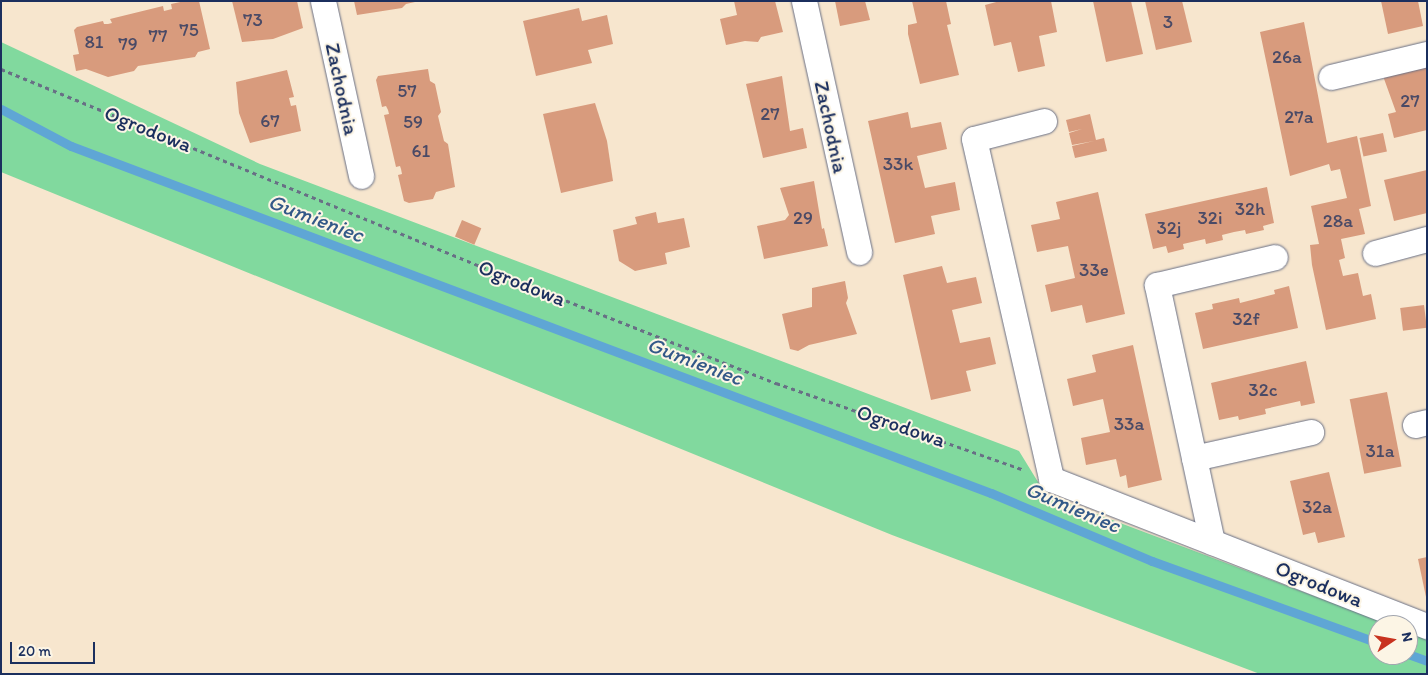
<!DOCTYPE html>
<style>
body{margin:0}
#map{position:relative;width:1428px;height:675px;overflow:hidden;background:#f7e6ce;font-family:Itim,sans-serif}
div>[style]{position:absolute}
.green>*{inset:0;background:#81d99e}
.stream>*{height:9px;margin:-4.5px;padding:0 4.5px;transform-origin:4.5px;border-radius:4.5px;background:#5fa6d5}
.building>*{inset:0;background:#d89b7d;transform-origin:0 0}
.path>*{height:3px;margin-top:-1.5px;transform-origin:0;background:repeating-linear-gradient(90deg,#686f85 0 4px,transparent 0 8px)}
.roads{filter:drop-shadow(0 0 1px #686f85) drop-shadow(0 0 1px #686f85)}
.minor>*{height:25px;margin:-12.5px;padding:0 12.5px;transform-origin:12.5px;border-radius:12.5px;background:#fff}
span{translate:-50% -50%;white-space:nowrap;text-align:center;line-height:1.15;-webkit-text-stroke:4px #fcf5e5;paint-order:stroke}
.number-label{font-size:19px;color:#4a4a66}
.number-label span{-webkit-text-stroke-width:0}
.street-label{font-size:21px;color:#1b2f5e}
.water-label{font-size:22px;color:#335988;font-style:italic}
.frame{position:absolute;inset:0;border:2px solid #1b2f5e;pointer-events:none}
.north{position:absolute;left:1368px;top:615px;width:50px;height:50px;box-sizing:border-box;background:#fcf5e5;border:1px solid #a2a6af;border-radius:50%;rotate:78deg;font-size:14px;font-weight:700;line-height:20px;text-align:center;color:#1b2f5e}
.north::after{content:'';display:block;margin:auto;width:18px;height:22px;background:#c8321e;clip-path:polygon(50% 0,100% 100%,50% 72%,0 100%)}
.scale{position:absolute;left:10px;top:642px;width:85px;height:22px;box-sizing:border-box;border:2px solid #1b2f5e;border-top:0;padding-left:6px;font-size:15px;line-height:18px;white-space:nowrap;color:#1b2f5e;-webkit-text-stroke:4px #fcf5e5;paint-order:stroke}
</style>
<div id="map">
<div class="green">
<i style="clip-path:polygon(1px 42px,260px 164px,1019px 451px,1046px 495px,1391px 625px,1378px 625px,1378px 655px,1408px 655px,1408px 632px,1427px 639px,1427px 674px,1260px 674px,892px 535px,1px 172px)"></i>
</div>
<div class="stream">
<i style="left:1px;top:109px;width:79px;rotate:27.9deg"></i>
<i style="left:71px;top:146px;width:983px;rotate:20.67deg"></i>
<i style="left:991px;top:493px;width:175px;rotate:22.9deg"></i>
<i style="left:1152px;top:561px;width:240px;rotate:19.9deg"></i>
<i style="left:1408px;top:654px;width:20px;rotate:20deg"></i>
</div>
<div class="building">
<i style="clip-path:polygon(185px 1px,199px 1px,210px 49px,198px 52px,195px 57px,138px 66px,134px 71px,108px 77px,86px 69px,76px 71px,73px 55px,79px 54px,74px 30px,77px 27px,103px 21px,104px 24px,108px 24px,112px 23px,110px 19px,163px 6px,164px 11px,172px 9px,171px 4px)"></i>
<i style="clip-path:polygon(232px 1px,297px 1px,303px 28px,273px 39px,242px 42px)"></i>
<i style="clip-path:polygon(354px 1px,414px 1px,415px 2px,406px 4px,402px 8px,357px 15px)"></i>
<i style="clip-path:polygon(734px 1px,775px 1px,783px 32px,761px 37px,758px 42px,745px 41px,726px 45px,720px 19px,737px 15px)"></i>
<i style="clip-path:polygon(835px 1px,865px 1px,870px 20px,840px 26px)"></i>
<i style="clip-path:polygon(912px 1px,946px 1px,951px 24px,947px 25px,959px 75px,920px 84px,908px 34px,908px 25px,917px 23px)"></i>
<i style="clip-path:polygon(1000px 1px,1051px 1px,1057px 32px,1039px 36px,1045px 66px,1018px 72px,1011px 42px,994px 46px,985px 5px)"></i>
<i style="clip-path:polygon(1093px 1px,1131px 1px,1143px 54px,1106px 62px)"></i>
<i style="clip-path:polygon(1145px 1px,1182px 1px,1192px 42px,1156px 50px)"></i>
<i style="clip-path:polygon(1381px 1px,1418px 1px,1423px 26px,1388px 34px)"></i>
<i style="clip-path:polygon(579px 8px,582px 21px,607px 15px,613px 44px,588px 50px,592px 63px,536px 76px,523px 21px)"></i>
<i style="clip-path:polygon(1304px 22px,1327px 143px,1357px 136px,1371px 206px,1359px 209px,1365px 234px,1341px 239px,1345px 258px,1339px 260px,1343px 276px,1358px 273px,1363px 296px,1371px 294px,1376px 319px,1326px 330px,1312px 265px,1310px 245px,1319px 244px,1311px 206px,1347px 198px,1340px 169px,1331px 171px,1329px 164px,1290px 176px,1260px 32px)"></i>
<i style="clip-path:polygon(1427px 66px,1427px 130px,1394px 138px,1388px 114px,1396px 112px,1383px 76px)"></i>
<i style="clip-path:polygon(428px 69px,430px 81px,435px 84px,441px 112px,438px 116px,444px 141px,448px 144px,455px 187px,436px 192px,433px 199px,409px 203px,404px 201px,398px 175px,402px 174px,401px 169px,400px 166px,396px 167px,384px 115px,389px 114px,388px 110px,386px 106px,382px 107px,376px 80px,378px 76px)"></i>
<i style="clip-path:polygon(287px 70px,294px 97px,289px 98px,291px 106px,296px 105px,301px 131px,250px 143px,239px 113px,236px 82px)"></i>
<i style="clip-path:polygon(782px 76px,790px 131px,803px 128px,807px 148px,763px 158px,746px 84px)"></i>
<i style="clip-path:polygon(595px 103px,607px 141px,613px 181px,561px 193px,543px 114px)"></i>
<i style="clip-path:polygon(908px 112px,911px 128px,941px 122px,947px 149px,917px 156px,925px 188px,955px 182px,960px 210px,931px 216px,935px 234px,895px 243px,868px 121px)"></i>
<i style="clip-path:polygon(1090px 114px,1096px 140px,1104px 138px,1107px 151px,1075px 158px,1072px 146px,1094px 141px,1072px 145px,1069px 133px,1082px 129px,1069px 132px,1066px 120px)"></i>
<i style="left:1383px;top:133px;width:19px;height:24px;rotate:78deg"></i>
<i style="clip-path:polygon(1427px 170px,1427px 213px,1394px 221px,1384px 180px)"></i>
<i style="clip-path:polygon(814px 181px,822px 229px,824px 228px,828px 246px,764px 259px,757px 226px,785px 220px,789px 215px,780px 188px)"></i>
<i style="clip-path:polygon(1267px 187px,1274px 223px,1263px 226px,1264px 230px,1246px 234px,1245px 230px,1234px 232px,1222px 235px,1223px 240px,1206px 244px,1205px 239px,1183px 244px,1184px 249px,1168px 253px,1166px 246px,1153px 249px,1145px 214px)"></i>
<i style="clip-path:polygon(1098px 192px,1125px 314px,1086px 323px,1082px 305px,1051px 312px,1045px 285px,1075px 278px,1068px 246px,1037px 252px,1031px 225px,1060px 219px,1056px 202px)"></i>
<i style="clip-path:polygon(656px 212px,658px 223px,684px 218px,690px 247px,665px 253px,667px 264px,635px 271px,619px 261px,613px 230px,637px 224px,635px 217px)"></i>
<i style="left:462px;top:220px;width:21px;height:18px;rotate:23deg"></i>
<i style="clip-path:polygon(942px 266px,947px 283px,976px 277px,982px 303px,952px 310px,960px 343px,990px 337px,996px 364px,966px 371px,971px 391px,931px 400px,903px 275px)"></i>
<i style="clip-path:polygon(845px 281px,848px 298px,846px 303px,857px 334px,809px 345px,798px 351px,790px 349px,782px 314px,812px 307px,812px 288px)"></i>
<i style="clip-path:polygon(1289px 286px,1298px 328px,1203px 349px,1195px 313px,1213px 309px,1212px 304px,1226px 301px,1239px 298px,1240px 303px,1275px 294px,1274px 290px)"></i>
<i style="left:1424px;top:305px;width:23px;height:24px;rotate:83deg"></i>
<i style="clip-path:polygon(1133px 345px,1162px 480px,1128px 488px,1126px 475px,1120px 477px,1116px 459px,1086px 465px,1081px 438px,1110px 432px,1103px 399px,1073px 406px,1067px 379px,1096px 372px,1092px 355px)"></i>
<i style="clip-path:polygon(1306px 361px,1315px 403px,1301px 406px,1300px 401px,1265px 409px,1266px 414px,1252px 417px,1239px 420px,1238px 416px,1219px 420px,1211px 383px)"></i>
<i style="left:1387px;top:392px;width:76px;height:38px;rotate:79deg"></i>
<i style="clip-path:polygon(1329px 472px,1345px 537px,1318px 543px,1315px 532px,1303px 535px,1290px 481px)"></i>
<i style="clip-path:polygon(1427px 557px,1427px 597px,1426px 597px,1418px 559px)"></i>
</div>
<div class="path">
<i style="left:1px;top:69px;width:555px;rotate:22.36deg"></i>
<i style="left:514px;top:280px;width:282px;rotate:21.5deg"></i>
<i style="left:776px;top:383px;width:261px;rotate:19.3deg"></i>
</div>
<div class="roads">
<div class="minor">
<i style="left:323px;top:1px;width:179px;rotate:77.7deg"></i>
<i style="left:804px;top:1px;width:257px;rotate:77.6deg"></i>
<i style="left:1331px;top:77px;width:99px;rotate:-13.5deg"></i>
<i style="left:1044px;top:121px;width:72px;rotate:165.6deg"></i>
<i style="left:974px;top:139px;width:349px;rotate:77.2deg"></i>
<i style="left:1051px;top:479px;width:404px;rotate:21.4deg"></i>
<i style="left:1375px;top:253px;width:54px;rotate:-15.1deg"></i>
<i style="left:1415px;top:425px;width:12px;rotate:-14deg"></i>
<i style="left:1194px;top:458px;width:120px;rotate:-12.5deg"></i>
<i style="left:1212px;top:542px;width:263px;rotate:-102.1deg"></i>
<i style="left:1157px;top:285px;width:121px;rotate:-13.3deg"></i>
</div>
</div>
<div class="number-label">
<span style="left:253px;top:20px">73</span>
<span style="left:1168px;top:22px">3</span>
<span style="left:189px;top:30px">75</span>
<span style="left:158px;top:36px">77</span>
<span style="left:94px;top:42px">81</span>
<span style="left:128px;top:44px">79</span>
<span style="left:1287px;top:57px">26a</span>
<span style="left:407px;top:91px">57</span>
<span style="left:1410px;top:101px">27</span>
<span style="left:770px;top:114px">27</span>
<span style="left:1299px;top:117px">27a</span>
<span style="left:270px;top:121px">67</span>
<span style="left:413px;top:122px">59</span>
<span style="left:421px;top:151px">61</span>
<span style="left:898px;top:164px">33k</span>
<span style="left:1250px;top:209px">32h</span>
<span style="left:803px;top:218px">29</span>
<span style="left:1210px;top:218px">32i</span>
<span style="left:1338px;top:221px">28a</span>
<span style="left:1169px;top:228px">32j</span>
<span style="left:1094px;top:270px">33e</span>
<span style="left:1246px;top:319px">32f</span>
<span style="left:1263px;top:390px">32c</span>
<span style="left:1129px;top:424px">33a</span>
<span style="left:1380px;top:451px">31a</span>
<span style="left:1317px;top:507px">32a</span>
</div>
<div class="street-label">
<span style="left:342px;top:89px;rotate:78deg">Zachodnia</span>
<span style="left:831px;top:127px;rotate:78deg">Zachodnia</span>
<span style="left:148px;top:129px;rotate:22deg">Ogrodowa</span>
<span style="left:522px;top:283px;rotate:22deg">Ogrodowa</span>
<span style="left:901px;top:426px;rotate:19deg">Ogrodowa</span>
<span style="left:1319px;top:584px;rotate:22deg">Ogrodowa</span>
</div>
<div class="water-label">
<span style="left:316px;top:218px;rotate:21deg">Gumieniec</span>
<span style="left:695px;top:361px;rotate:21deg">Gumieniec</span>
<span style="left:1073px;top:507px;rotate:23deg">Gumieniec</span>
</div>
<div class="frame"></div>
<div class="north">N</div>
<div class="scale">20 m</div>
</div>
